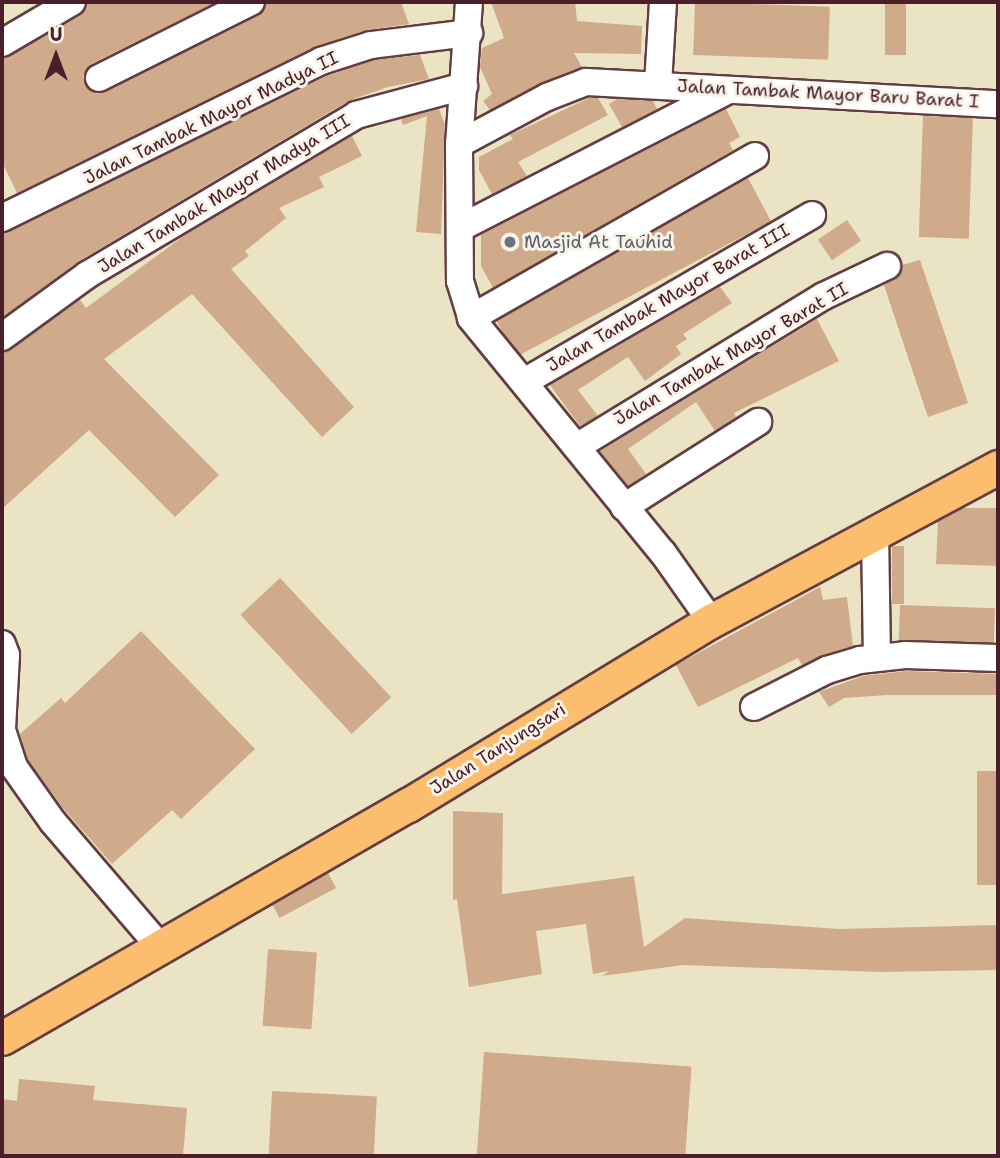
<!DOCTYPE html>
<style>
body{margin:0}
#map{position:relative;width:1000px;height:1158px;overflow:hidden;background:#ebe4c4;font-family:"Shantell Sans",sans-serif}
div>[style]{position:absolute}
.building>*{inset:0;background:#cfaa8b;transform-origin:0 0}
.roads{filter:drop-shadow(2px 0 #623d42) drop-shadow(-2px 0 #623d42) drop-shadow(0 2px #623d42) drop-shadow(0 -2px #623d42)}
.minor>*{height:26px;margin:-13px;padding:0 13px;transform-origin:13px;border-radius:13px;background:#fff}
.major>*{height:33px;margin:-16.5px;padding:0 16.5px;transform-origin:16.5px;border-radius:16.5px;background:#fbbd6e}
.dots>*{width:19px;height:19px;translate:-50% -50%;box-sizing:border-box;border:4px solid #f7f3e8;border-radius:50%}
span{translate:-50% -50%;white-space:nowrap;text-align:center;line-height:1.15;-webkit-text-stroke:6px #f7f3e8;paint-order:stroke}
.street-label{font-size:18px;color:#4a1f2b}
.worship-label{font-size:18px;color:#5b616d}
.left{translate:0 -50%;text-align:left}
.frame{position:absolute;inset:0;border:4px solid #4a1f2b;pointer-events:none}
.north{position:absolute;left:21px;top:21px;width:70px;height:70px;-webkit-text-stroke:5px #f7f3e8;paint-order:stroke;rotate:0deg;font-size:19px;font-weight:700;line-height:28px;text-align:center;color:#4a1f2b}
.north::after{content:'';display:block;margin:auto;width:24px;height:32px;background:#4a1f2b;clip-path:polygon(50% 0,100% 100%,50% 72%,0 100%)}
</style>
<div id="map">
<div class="building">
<i style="clip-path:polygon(88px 2px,216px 2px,91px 64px,83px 76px,85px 84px,97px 94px,258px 16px,267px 2px,401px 2px,409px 24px,366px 30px,314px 47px,17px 193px,2px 162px,2px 59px,80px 16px)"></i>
<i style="clip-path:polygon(491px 2px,575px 2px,577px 21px,642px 26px,641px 54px,574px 53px,582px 67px,490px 110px,483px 101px,492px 94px,480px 67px,482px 48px,504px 38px)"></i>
<i style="left:695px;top:2px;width:135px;height:53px;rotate:2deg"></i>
<i style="left:885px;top:2px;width:21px;height:53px"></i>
<i style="clip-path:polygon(420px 55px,429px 79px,388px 87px,348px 101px,79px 261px,2px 318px,2px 234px,327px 76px,374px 60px)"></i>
<i style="clip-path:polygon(589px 98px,598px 98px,608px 115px,518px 162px,527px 176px,492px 194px,479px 170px,479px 157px,513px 139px,510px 135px)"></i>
<i style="clip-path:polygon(617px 99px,653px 101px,657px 109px,622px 127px,609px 104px)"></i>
<i style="clip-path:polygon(439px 109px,445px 125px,441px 234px,416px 232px,427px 116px,403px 125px,401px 119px)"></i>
<i style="clip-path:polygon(726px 109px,740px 137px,729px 143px,733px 150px,493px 288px,481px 266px,481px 235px)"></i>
<i style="left:923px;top:116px;width:50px;height:121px;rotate:2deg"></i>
<i style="clip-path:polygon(352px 136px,362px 156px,319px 177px,324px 187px,279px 208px,286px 218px,245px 251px,249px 256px,231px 269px,354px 407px,322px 437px,192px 294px,104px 359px,219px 475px,175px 517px,89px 430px,2px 509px,2px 352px,80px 300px,86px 308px,185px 235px)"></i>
<i style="left:748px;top:178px;width:49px;height:289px;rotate:62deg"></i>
<i style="left:847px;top:220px;width:25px;height:35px;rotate:56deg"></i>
<i style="clip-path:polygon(920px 260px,968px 403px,928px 417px,884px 285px,900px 275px,902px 265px)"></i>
<i style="clip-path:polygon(720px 287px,732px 303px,683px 334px,687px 339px,676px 346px,681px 354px,645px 381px,628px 357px,578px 390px,598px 416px,580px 426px,550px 385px)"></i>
<i style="clip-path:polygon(817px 319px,839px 361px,734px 413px,736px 417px,715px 431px,696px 402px,628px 449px,646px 474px,628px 486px,600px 451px)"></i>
<i style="clip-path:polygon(962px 508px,998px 508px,998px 566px,936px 564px,938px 521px)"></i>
<i style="left:892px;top:546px;width:12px;height:58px"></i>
<i style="left:280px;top:578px;width:163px;height:54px;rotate:47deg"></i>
<i style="clip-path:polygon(820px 587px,823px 600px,847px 597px,853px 646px,802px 665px,798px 658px,698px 707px,676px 665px)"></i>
<i style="left:900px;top:605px;width:95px;height:35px;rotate:2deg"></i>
<i style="clip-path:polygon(141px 631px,255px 749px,181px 819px,172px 810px,112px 864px,62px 807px,28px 760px,20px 734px,61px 698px,65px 703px)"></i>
<i style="clip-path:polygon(906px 671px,998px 674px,998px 695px,888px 695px,844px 698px,829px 707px,819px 692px,863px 676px)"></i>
<i style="left:977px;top:771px;width:21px;height:114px"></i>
<i style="clip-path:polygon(453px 811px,503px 813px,502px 894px,634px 876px,644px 947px,685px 918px,839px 929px,998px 925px,998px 970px,880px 972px,683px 965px,602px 976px,609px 971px,593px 974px,586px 924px,536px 931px,542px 974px,469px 987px,457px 899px,453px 900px)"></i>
<i style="left:328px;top:873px;width:17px;height:64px;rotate:62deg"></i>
<i style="left:268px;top:949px;width:49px;height:77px;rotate:4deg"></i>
<i style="left:484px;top:1052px;width:208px;height:104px;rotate:4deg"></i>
<i style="clip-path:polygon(19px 1079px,95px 1086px,93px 1100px,187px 1108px,183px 1156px,2px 1156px,2px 1099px,17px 1101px)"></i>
<i style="left:272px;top:1091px;width:105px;height:65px;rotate:3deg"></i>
</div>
<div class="roads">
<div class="minor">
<i style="left:469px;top:2px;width:142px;rotate:94deg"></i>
<i style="left:459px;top:144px;width:137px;rotate:89.6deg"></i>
<i style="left:460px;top:281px;width:39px;rotate:73deg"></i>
<i style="left:471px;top:318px;width:303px;rotate:50.8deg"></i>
<i style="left:663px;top:553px;width:83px;rotate:54.8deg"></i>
<i style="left:2px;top:43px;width:81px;rotate:-30.4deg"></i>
<i style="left:99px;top:78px;width:170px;rotate:-26.6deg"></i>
<i style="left:658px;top:84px;width:82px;rotate:-86.5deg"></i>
<i style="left:459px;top:144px;width:100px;rotate:-28.1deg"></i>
<i style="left:547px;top:97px;width:42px;rotate:-21deg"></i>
<i style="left:586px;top:82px;width:413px;rotate:3.1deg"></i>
<i style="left:2px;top:218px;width:356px;rotate:-26.2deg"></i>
<i style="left:321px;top:61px;width:52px;rotate:-17.7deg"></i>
<i style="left:371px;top:45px;width:99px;rotate:-7deg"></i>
<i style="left:460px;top:228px;width:300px;rotate:-27.2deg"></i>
<i style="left:471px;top:318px;width:327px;rotate:-29.7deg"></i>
<i style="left:2px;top:337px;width:105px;rotate:-36.1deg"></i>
<i style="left:87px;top:275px;width:313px;rotate:-30.7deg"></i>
<i style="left:356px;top:115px;width:112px;rotate:-15deg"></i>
<i style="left:524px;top:382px;width:333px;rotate:-30.1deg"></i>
<i style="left:578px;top:446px;width:288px;rotate:-31.4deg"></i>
<i style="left:824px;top:296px;width:70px;rotate:-25.5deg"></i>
<i style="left:624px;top:507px;width:159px;rotate:-32.4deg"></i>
<i style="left:875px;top:532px;width:125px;rotate:89.1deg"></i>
<i style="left:2px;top:644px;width:12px;rotate:70deg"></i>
<i style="left:6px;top:655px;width:75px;rotate:93.1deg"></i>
<i style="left:2px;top:730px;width:39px;rotate:72deg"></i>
<i style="left:14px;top:767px;width:67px;rotate:54.7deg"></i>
<i style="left:53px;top:822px;width:165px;rotate:49.4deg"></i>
<i style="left:754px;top:707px;width:82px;rotate:-26.9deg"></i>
<i style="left:827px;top:670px;width:34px;rotate:-17deg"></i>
<i style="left:860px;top:660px;width:45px;rotate:-6.3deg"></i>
<i style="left:905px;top:655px;width:93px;rotate:1.8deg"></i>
</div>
<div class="major">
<i style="left:2px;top:1038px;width:468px;rotate:-29.9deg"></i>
<i style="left:408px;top:805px;width:354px;rotate:-31.3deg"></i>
<i style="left:711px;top:621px;width:326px;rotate:-28.2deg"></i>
</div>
</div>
<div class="dots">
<i style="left:510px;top:242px;background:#6b7280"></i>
</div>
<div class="street-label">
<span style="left:828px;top:94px;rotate:3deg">Jalan Tambak Mayor Baru Barat I</span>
<span style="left:211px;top:118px;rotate:-26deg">Jalan Tambak Mayor Madya II</span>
<span style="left:224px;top:194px;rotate:-31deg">Jalan Tambak Mayor Madya III</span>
<span style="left:668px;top:298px;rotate:-30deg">Jalan Tambak Mayor Barat III</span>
<span style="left:731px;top:354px;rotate:-30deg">Jalan Tambak Mayor Barat II</span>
<span style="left:498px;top:749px;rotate:-32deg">Jalan Tanjungsari</span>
</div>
<div class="worship-label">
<span class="left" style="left:524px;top:242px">Masjid At Tauhid</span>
</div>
<div class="frame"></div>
<div class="north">U</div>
</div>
